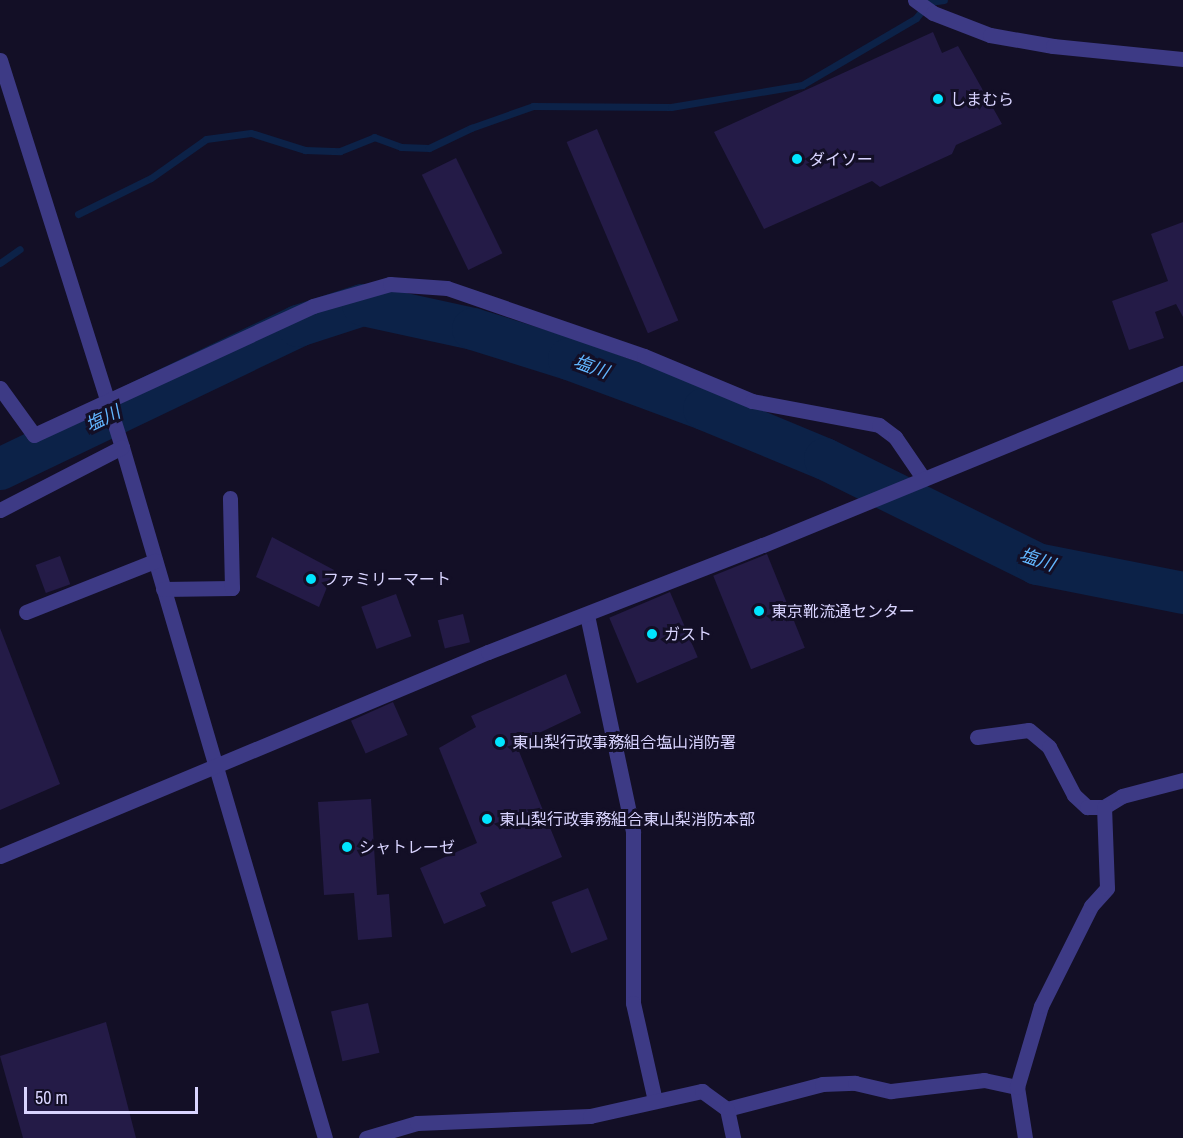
<!DOCTYPE html>
<meta charset="utf-8">
<style>
body{margin:0}
#map{position:relative;width:1183px;height:1138px;overflow:hidden;background:#130f26;font-family:"Archivo Narrow","Noto Sans JP",sans-serif}
div>[style]{position:absolute}
.stream>*{height:7px;margin:-3.5px;padding:0 3.5px;transform-origin:3.5px;border-radius:3.5px;background:#0c2248}
.river>*{height:42px;margin:-21px;padding:0 21px;transform-origin:21px;border-radius:21px;background:#0c2248}
.building>*{inset:0;background:#241b47;transform-origin:0 0}
.minor>*{height:15px;margin:-7.5px;padding:0 7.5px;transform-origin:7.5px;border-radius:7.5px;background:#3d3a85}
.dots>*{width:16px;height:16px;translate:-50% -50%;box-sizing:border-box;border:3px solid #130f26;border-radius:50%}
span{translate:-50% -50%;white-space:nowrap;text-align:center;line-height:1.15;-webkit-text-stroke:6px #130f26;paint-order:stroke}
.poi-label{font-size:16px;color:#d9d4ff}
.left{translate:0 -50%;text-align:left}
.water-label{font-size:18px;color:#62b6ff;font-style:italic}
.scale{position:absolute;left:24px;top:1087px;width:174px;height:27px;box-sizing:border-box;border:3px solid #d9d4ff;border-top:0;padding-left:8px;font-size:18px;line-height:21px;white-space:nowrap;color:#d9d4ff;-webkit-text-stroke:4px #130f26;paint-order:stroke}
</style>
<div id="map">
<div class="stream">
<i style="left:78px;top:214px;width:81px;rotate:-26.3deg"></i>
<i style="left:151px;top:178px;width:67px;rotate:-35.3deg"></i>
<i style="left:206px;top:139px;width:45px;rotate:-7.6deg"></i>
<i style="left:251px;top:133px;width:57px;rotate:17.5deg"></i>
<i style="left:305px;top:150px;width:35px;rotate:2deg"></i>
<i style="left:340px;top:151px;width:37px;rotate:-22deg"></i>
<i style="left:374px;top:137px;width:29px;rotate:20deg"></i>
<i style="left:401px;top:147px;width:28px;rotate:2deg"></i>
<i style="left:429px;top:148px;width:47px;rotate:-25.5deg"></i>
<i style="left:471px;top:128px;width:66px;rotate:-19.5deg"></i>
<i style="left:533px;top:106px;width:138px;rotate:0.4deg"></i>
<i style="left:671px;top:107px;width:133px;rotate:-9.5deg"></i>
<i style="left:802px;top:85px;width:132px;rotate:-30.4deg"></i>
<i style="left:916px;top:18px;width:21px;rotate:-51deg"></i>
<i style="left:929px;top:2px;width:15px;rotate:-8deg"></i>
<i style="left:0;top:263px;width:24px;rotate:-35deg"></i>
</div>
<div class="river">
<i style="left:0;top:469px;width:331px;rotate:-25.6deg"></i>
<i style="left:298px;top:326px;width:68px;rotate:-17.9deg"></i>
<i style="left:363px;top:305px;width:113px;rotate:12.3deg"></i>
<i style="left:473px;top:329px;width:101px;rotate:17.4deg"></i>
<i style="left:569px;top:359px;width:144px;rotate:20.3deg"></i>
<i style="left:704px;top:409px;width:131px;rotate:22.5deg"></i>
<i style="left:825px;top:459px;width:237px;rotate:26.3deg"></i>
<i style="left:1037px;top:564px;width:149px;rotate:11.2deg"></i>
</div>
<div class="building">
<i style="clip-path:polygon(933px 32px,942px 53px,958px 46px,1002px 124px,956px 145px,952px 154px,880px 187px,872px 181px,764px 229px,714px 132px)"></i>
<i style="left:597px;top:129px;width:208px;height:33px;rotate:67deg"></i>
<i style="left:456px;top:158px;width:106px;height:38px;rotate:64deg"></i>
<i style="clip-path:polygon(1183px 222px,1183px 317px,1176px 304px,1155px 312px,1164px 338px,1129px 350px,1112px 301px,1168px 281px,1151px 234px)"></i>
<i style="clip-path:polygon(272px 537px,334px 570px,319px 607px,256px 577px)"></i>
<i style="left:767px;top:554px;width:101px;height:58px;rotate:68deg"></i>
<i style="left:60px;top:556px;width:30px;height:26px;rotate:70deg"></i>
<i style="left:670px;top:592px;width:71px;height:66px;rotate:67deg"></i>
<i style="left:396px;top:594px;width:45px;height:37px;rotate:70deg"></i>
<i style="left:463px;top:614px;width:29px;height:26px;rotate:76deg"></i>
<i style="clip-path:polygon(0 628px,60px 784px,0 810px)"></i>
<i style="clip-path:polygon(566px 674px,581px 713px,516px 744px,562px 857px,480px 893px,486px 906px,444px 924px,420px 868px,477px 843px,439px 748px,476px 727px,471px 716px)"></i>
<i style="left:393px;top:702px;width:36px;height:46px;rotate:66deg"></i>
<i style="clip-path:polygon(371px 799px,377px 895px,389px 894px,392px 937px,358px 940px,354px 893px,324px 895px,318px 802px)"></i>
<i style="left:588px;top:888px;width:55px;height:39px;rotate:69deg"></i>
<i style="left:368px;top:1003px;width:51px;height:38px;rotate:77deg"></i>
<i style="clip-path:polygon(106px 1022px,136px 1138px,23px 1138px,0 1056px)"></i>
</div>
<div class="minor">
<i style="left:915px;top:0;width:22px;rotate:36deg"></i>
<i style="left:933px;top:13px;width:61px;rotate:21.1deg"></i>
<i style="left:990px;top:35px;width:64px;rotate:9.9deg"></i>
<i style="left:1053px;top:46px;width:131px;rotate:5.7deg"></i>
<i style="left:0;top:60px;width:406px;rotate:72.5deg"></i>
<i style="left:122px;top:447px;width:720px;rotate:73.63deg"></i>
<i style="left:0;top:388px;width:58px;rotate:54.1deg"></i>
<i style="left:34px;top:435px;width:307px;rotate:-24.8deg"></i>
<i style="left:313px;top:306px;width:80px;rotate:-15.9deg"></i>
<i style="left:390px;top:284px;width:57px;rotate:4deg"></i>
<i style="left:447px;top:288px;width:208px;rotate:19deg"></i>
<i style="left:644px;top:356px;width:117px;rotate:22.6deg"></i>
<i style="left:752px;top:401px;width:129px;rotate:10.7deg"></i>
<i style="left:879px;top:425px;width:20px;rotate:37deg"></i>
<i style="left:895px;top:437px;width:50px;rotate:55.7deg"></i>
<i style="left:0;top:510px;width:137px;rotate:-27.3deg"></i>
<i style="left:163px;top:589px;width:69px;rotate:-0.8deg"></i>
<i style="left:232px;top:588px;width:90px;rotate:-91.3deg"></i>
<i style="left:26px;top:612px;width:139px;rotate:-21.6deg"></i>
<i style="left:587px;top:615px;width:222px;rotate:78deg"></i>
<i style="left:633px;top:832px;width:171px;rotate:90deg"></i>
<i style="left:633px;top:1003px;width:100px;rotate:77.3deg"></i>
<i style="left:977px;top:737px;width:52px;rotate:-7.7deg"></i>
<i style="left:1029px;top:730px;width:26px;rotate:40deg"></i>
<i style="left:1049px;top:747px;width:54px;rotate:62.5deg"></i>
<i style="left:1074px;top:795px;width:18px;rotate:43deg"></i>
<i style="left:1087px;top:807px;width:17px"></i>
<i style="left:1104px;top:807px;width:21px;rotate:-31deg"></i>
<i style="left:1122px;top:796px;width:63px;rotate:-14.7deg"></i>
<i style="left:0;top:856px;width:529px;rotate:-22.69deg"></i>
<i style="left:488px;top:652px;width:295px;rotate:-21.3deg"></i>
<i style="left:763px;top:545px;width:454px;rotate:-22.3deg"></i>
<i style="left:727px;top:1109px;width:98px;rotate:-14.7deg"></i>
<i style="left:822px;top:1084px;width:33px;rotate:-2deg"></i>
<i style="left:855px;top:1083px;width:37px;rotate:13deg"></i>
<i style="left:891px;top:1091px;width:94px;rotate:-6.7deg"></i>
<i style="left:984px;top:1080px;width:34px;rotate:12deg"></i>
<i style="left:366px;top:1138px;width:53px;rotate:-16.4deg"></i>
<i style="left:417px;top:1123px;width:173px;rotate:-2.3deg"></i>
<i style="left:590px;top:1116px;width:115px;rotate:-12.6deg"></i>
<i style="left:702px;top:1091px;width:31px;rotate:36deg"></i>
<i style="left:727px;top:1109px;width:30px;rotate:78deg"></i>
<i style="left:1025px;top:1138px;width:52px;rotate:-98.9deg"></i>
<i style="left:1017px;top:1087px;width:84px;rotate:-73.5deg"></i>
<i style="left:1041px;top:1006px;width:112px;rotate:-63.4deg"></i>
<i style="left:1091px;top:906px;width:24px;rotate:-48deg"></i>
<i style="left:1107px;top:888px;width:81px;rotate:-92.1deg"></i>
</div>
<div class="dots">
<i style="left:938px;top:99px;background:#00e5ff"></i>
<i style="left:797px;top:159px;background:#00e5ff"></i>
<i style="left:311px;top:579px;background:#00e5ff"></i>
<i style="left:759px;top:611px;background:#00e5ff"></i>
<i style="left:652px;top:634px;background:#00e5ff"></i>
<i style="left:500px;top:742px;background:#00e5ff"></i>
<i style="left:487px;top:819px;background:#00e5ff"></i>
<i style="left:347px;top:847px;background:#00e5ff"></i>
</div>
<div class="poi-label">
<span class="left" style="left:950px;top:99px">しまむら</span>
<span class="left" style="left:809px;top:159px">ダイソー</span>
<span class="left" style="left:323px;top:579px">ファミリーマート</span>
<span class="left" style="left:771px;top:611px">東京靴流通センター</span>
<span class="left" style="left:664px;top:634px">ガスト</span>
<span class="left" style="left:512px;top:742px">東山梨行政事務組合塩山消防署</span>
<span class="left" style="left:499px;top:819px">東山梨行政事務組合東山梨消防本部</span>
<span class="left" style="left:359px;top:847px">シャトレーゼ</span>
</div>
<div class="water-label">
<span style="left:591px;top:367px;rotate:20deg">塩川</span>
<span style="left:103px;top:419px;rotate:-26deg">塩川</span>
<span style="left:1037px;top:560px;rotate:19deg">塩川</span>
</div>
<div class="scale">50 m</div>
</div>
